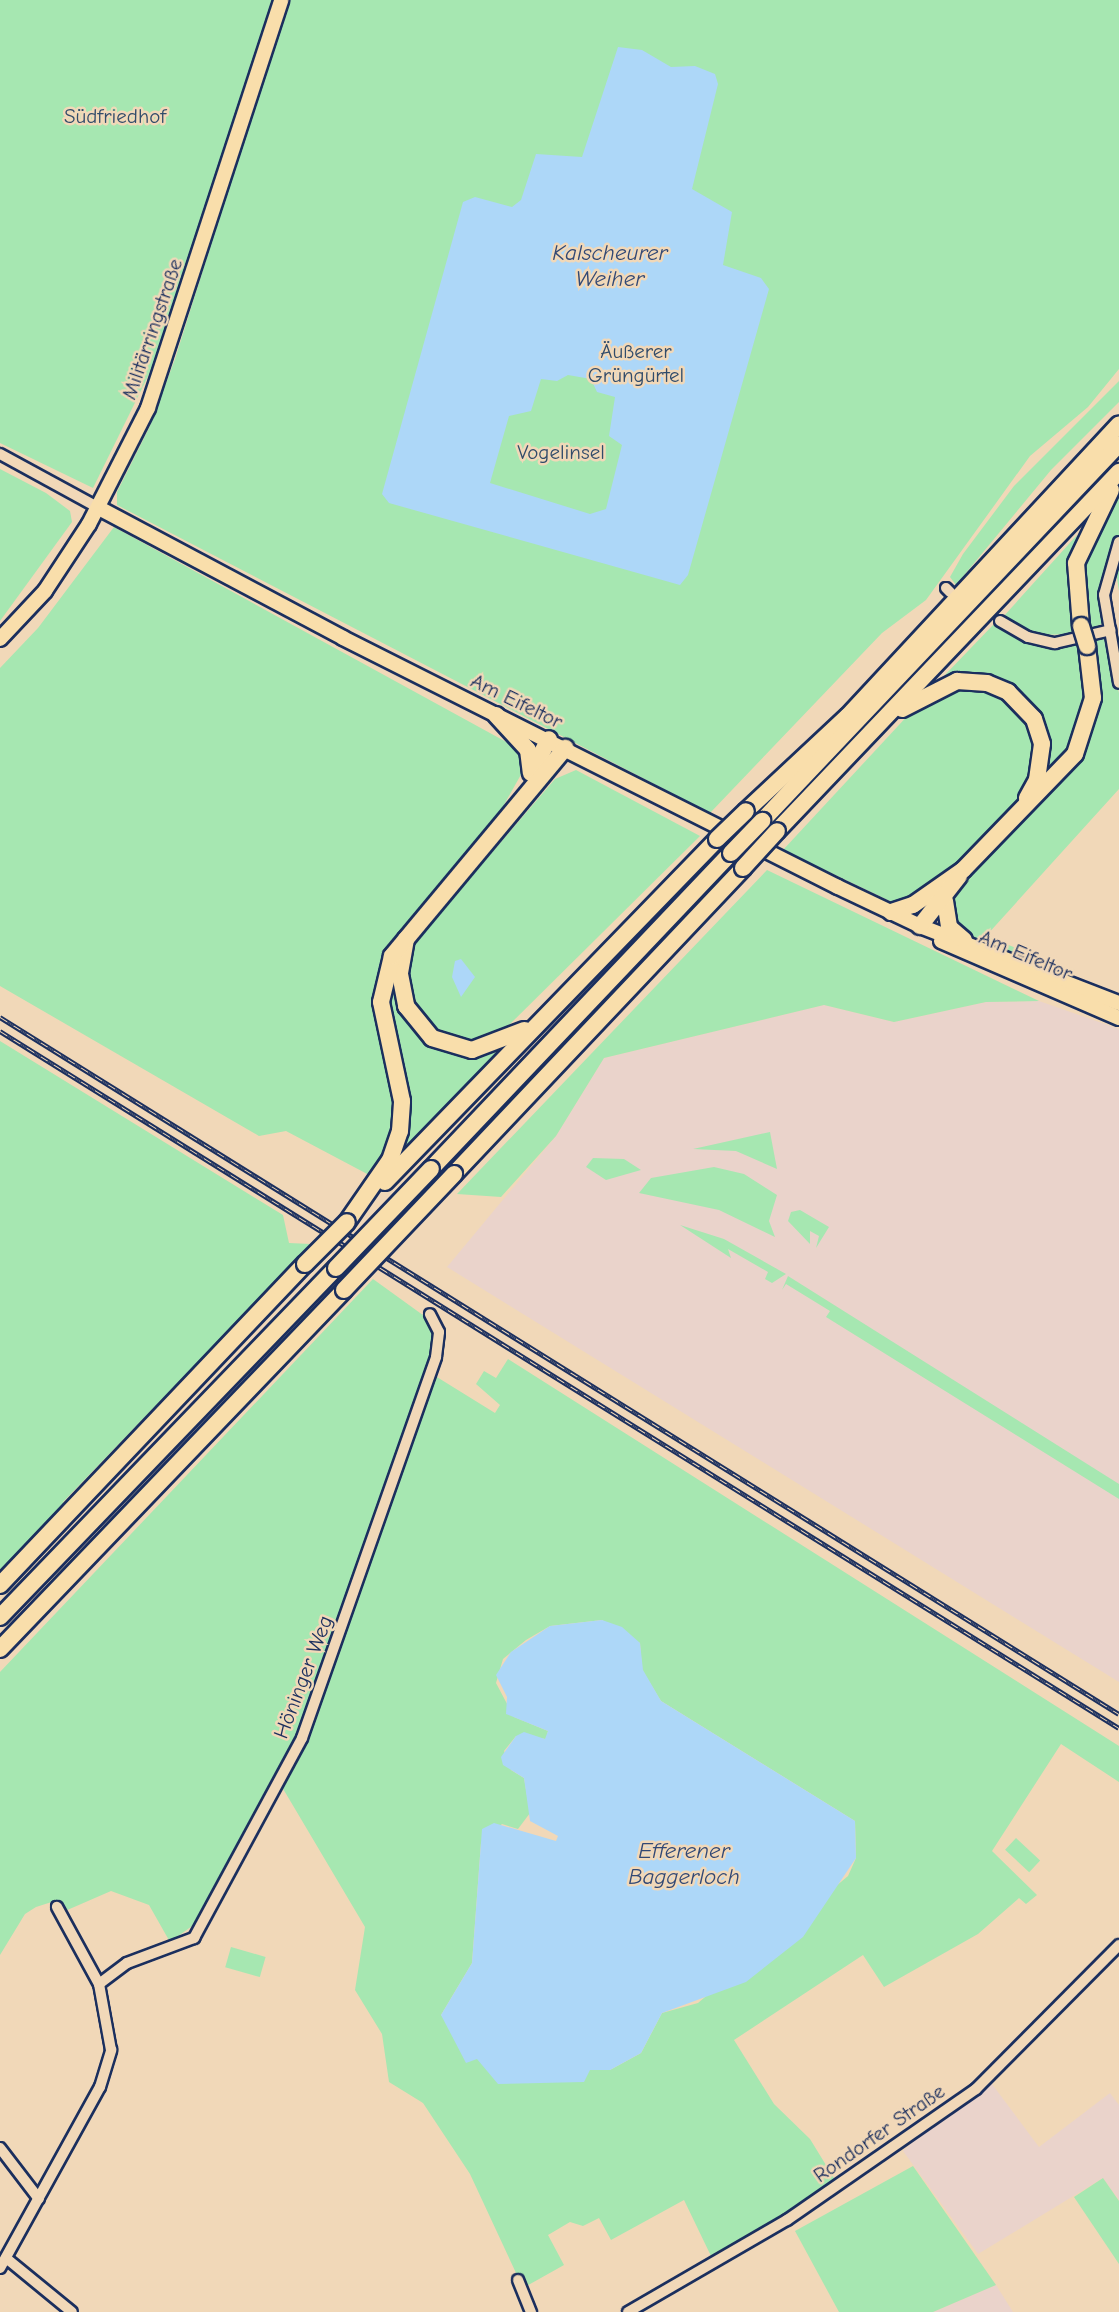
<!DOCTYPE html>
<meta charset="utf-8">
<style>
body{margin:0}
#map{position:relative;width:1119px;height:2312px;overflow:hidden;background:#f1d8b8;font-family:"Comic Neue",sans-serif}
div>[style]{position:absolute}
.built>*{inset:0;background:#ead3cb}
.green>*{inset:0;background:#a6e7b1;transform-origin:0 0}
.water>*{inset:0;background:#add7f8}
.roads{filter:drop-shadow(2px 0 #1b2f5e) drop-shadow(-2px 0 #1b2f5e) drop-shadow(0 2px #1b2f5e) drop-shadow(0 -2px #1b2f5e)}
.minor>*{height:10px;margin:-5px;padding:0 5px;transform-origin:5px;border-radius:5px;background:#f1d8b8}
.major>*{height:14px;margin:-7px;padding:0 7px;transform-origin:7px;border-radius:7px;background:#f9deab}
.highway>*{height:16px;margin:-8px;padding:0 8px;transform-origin:8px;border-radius:8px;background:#f9deab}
.rail>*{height:5px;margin-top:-2.5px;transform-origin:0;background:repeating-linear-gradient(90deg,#f1d8b8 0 8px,#1b2f5e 0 16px);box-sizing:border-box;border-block:2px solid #1b2f5e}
.bridges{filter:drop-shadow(2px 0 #1b2f5e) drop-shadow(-2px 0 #1b2f5e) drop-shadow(0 2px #1b2f5e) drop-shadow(0 -2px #1b2f5e)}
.highway-bridge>*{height:16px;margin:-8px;padding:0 8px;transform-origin:8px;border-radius:8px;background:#f9deab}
span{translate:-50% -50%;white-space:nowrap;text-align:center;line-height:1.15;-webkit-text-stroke:5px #f1d8b8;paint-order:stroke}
.park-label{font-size:21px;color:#304b6a}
.street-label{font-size:21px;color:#1b2f5e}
.water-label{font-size:23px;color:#314875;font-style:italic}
</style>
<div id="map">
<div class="built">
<i style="clip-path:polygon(1039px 1001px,1119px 1029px,1119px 1682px,447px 1267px,556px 1136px,604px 1058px,824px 1005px,894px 1022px,986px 1002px)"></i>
<i style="clip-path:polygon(986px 2076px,1039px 2147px,1110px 2093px,1119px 2105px,1119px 2200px,1103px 2178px,978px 2254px,903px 2151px)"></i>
<i style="clip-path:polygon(996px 2285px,1013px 2312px,933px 2312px)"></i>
</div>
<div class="green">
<i style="clip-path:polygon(0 0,272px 0,155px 362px,93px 488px,0 443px)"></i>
<i style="clip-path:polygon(288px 0,1119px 0,1119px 369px,1088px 407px,1030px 456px,926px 600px,882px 633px,710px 813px,117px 505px,117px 492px,149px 428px,175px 359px)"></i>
<i style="clip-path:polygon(1119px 381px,1119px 402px,1051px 470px,956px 585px,950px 577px,963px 554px,1014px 486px)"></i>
<i style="clip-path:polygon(0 469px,46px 493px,70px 511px,72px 522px,0 621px)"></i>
<i style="clip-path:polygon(1119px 492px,1119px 591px,1115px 565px,1103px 623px,1088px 631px,1081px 575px,1095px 526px)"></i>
<i style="clip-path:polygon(114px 527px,519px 749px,523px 771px,496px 819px,400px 931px,379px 972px,376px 1014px,394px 1111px,386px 1148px,371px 1176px,286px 1131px,259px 1136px,0 986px,0 668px,38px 628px)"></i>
<i style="clip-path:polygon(1077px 535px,1069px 574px,1076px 634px,1038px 635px,1003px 617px)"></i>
<i style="clip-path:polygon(993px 625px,1028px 641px,1078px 645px,1086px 703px,1072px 747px,1046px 778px,1039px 718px,1022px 694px,983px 675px,943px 677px)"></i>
<i style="clip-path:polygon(1098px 637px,1107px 639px,1119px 693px,1119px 789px,986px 936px,1056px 964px,1044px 967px,970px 936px,954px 921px,949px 905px,957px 887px,1086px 743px,1100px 687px,1090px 642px)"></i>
<i style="clip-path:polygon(949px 687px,993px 689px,1026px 718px,1035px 744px,1034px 769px,1019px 798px,968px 854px,923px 895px,896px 904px,783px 850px,911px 712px)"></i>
<i style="clip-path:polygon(576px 770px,700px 836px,498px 1036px,478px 1042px,444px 1036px,430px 1027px,409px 998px,406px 979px,416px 941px,555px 779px)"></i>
<i style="clip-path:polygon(767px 870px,1039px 1001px,986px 1002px,894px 1022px,824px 1005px,604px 1058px,556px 1136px,501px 1197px,457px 1194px)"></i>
<i style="clip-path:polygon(397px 962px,405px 1016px,422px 1037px,480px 1055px,507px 1047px,399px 1156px,409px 1099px,388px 1004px)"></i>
<i style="clip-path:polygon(0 1041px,283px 1215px,289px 1243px,311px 1244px,63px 1502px,66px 1506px,0 1575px)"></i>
<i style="clip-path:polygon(770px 1132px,777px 1169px,736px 1151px,693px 1149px)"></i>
<i style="clip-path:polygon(593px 1158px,624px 1159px,641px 1170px,606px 1180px,586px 1167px)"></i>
<i style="clip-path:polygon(714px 1167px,744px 1174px,777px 1195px,769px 1221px,775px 1237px,719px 1210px,639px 1193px,651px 1178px)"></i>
<i style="clip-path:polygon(800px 1210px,829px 1227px,816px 1248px,819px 1236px,810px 1231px,810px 1244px,788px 1221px,791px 1212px)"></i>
<i style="clip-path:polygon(680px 1225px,724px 1239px,786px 1274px,772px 1283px,765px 1279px,768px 1272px,728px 1249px,731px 1258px)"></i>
<i style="clip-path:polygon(788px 1276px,1119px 1484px,1119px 1499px,826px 1317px,830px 1311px,786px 1284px,782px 1290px)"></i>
<i style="clip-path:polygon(373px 1279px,427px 1318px,435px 1347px,298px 1735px,199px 1921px,170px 1942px,149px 1905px,111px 1891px,65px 1911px,58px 1900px,36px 1907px,25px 1914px,0 1955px,0 1672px)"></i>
<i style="clip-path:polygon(evenodd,508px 1359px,1119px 1746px,1119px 1782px,1061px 1744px,992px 1851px,1037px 1895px,1026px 1904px,1019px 1898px,978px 1934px,884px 1987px,863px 1955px,734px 2040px,774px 2104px,810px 2139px,837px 2183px,711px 2256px,684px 2200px,611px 2240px,599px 2218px,583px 2226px,570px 2222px,548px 2235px,564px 2265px,523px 2288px,470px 2174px,423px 2103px,389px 2082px,382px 2034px,355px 1990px,365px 1927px,282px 1787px,314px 1718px,432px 1374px,495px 1413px,500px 1405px,476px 1384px,484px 1371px,496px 1378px,508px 1359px,602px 1620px,640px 1643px,642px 1670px,661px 1701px,855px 1821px,856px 1858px,848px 1876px,698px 2003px,662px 2013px,641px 2053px,610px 2070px,590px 2070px,477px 2058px,441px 2015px,472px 1963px,481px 1843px,502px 1824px,518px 1829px,530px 1813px,524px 1778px,511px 1770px,504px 1751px,516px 1736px,546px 1739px,548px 1731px,514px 1717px,496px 1683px,503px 1659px,526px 1640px,550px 1626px,602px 1620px)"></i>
<i style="left:1016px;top:1838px;width:33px;height:16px;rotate:43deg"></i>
<i style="left:231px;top:1947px;width:36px;height:21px;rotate:16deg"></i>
<i style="clip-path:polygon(913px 2166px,996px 2285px,933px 2312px,839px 2312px,795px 2231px)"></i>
<i style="clip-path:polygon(1103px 2178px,1119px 2201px,1119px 2264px,1074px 2197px)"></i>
</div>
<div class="water">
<i style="clip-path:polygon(evenodd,618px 47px,642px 50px,671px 67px,695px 66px,715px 74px,718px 84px,692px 189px,732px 212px,723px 265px,761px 278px,769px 289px,688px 575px,680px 585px,389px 503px,382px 494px,463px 202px,475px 197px,512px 207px,521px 200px,536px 154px,582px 157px,618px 47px,568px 375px,591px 379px,597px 392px,615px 397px,609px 436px,622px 445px,606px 509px,590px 514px,490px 483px,509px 416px,531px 411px,541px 379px,557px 381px,568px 375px)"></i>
<i style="clip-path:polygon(461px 959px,475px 977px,461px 997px,452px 977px,455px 961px)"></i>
<i style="clip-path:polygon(602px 1620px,622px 1627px,640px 1643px,643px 1670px,661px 1701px,855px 1821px,856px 1858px,803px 1937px,746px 1982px,662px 2013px,641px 2053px,610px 2070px,590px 2070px,584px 2082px,498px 2084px,477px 2059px,466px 2063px,441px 2015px,472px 1963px,482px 1829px,494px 1823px,556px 1841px,558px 1836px,530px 1821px,524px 1778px,503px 1765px,501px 1757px,516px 1736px,524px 1732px,545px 1739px,548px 1731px,506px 1714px,507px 1697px,496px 1675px,511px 1652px,550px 1626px)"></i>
</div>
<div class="roads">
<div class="minor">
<i style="left:0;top:454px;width:113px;rotate:28.6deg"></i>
<i style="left:1119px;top:542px;width:55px;rotate:105.8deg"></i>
<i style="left:1104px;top:595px;width:89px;rotate:80.3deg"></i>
<i style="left:946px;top:588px;width:6px;rotate:45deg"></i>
<i style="left:1000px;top:621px;width:32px;rotate:30deg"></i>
<i style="left:1028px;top:637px;width:28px;rotate:13deg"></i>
<i style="left:1055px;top:643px;width:57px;rotate:-13.1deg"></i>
<i style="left:99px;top:1984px;width:35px;rotate:-37deg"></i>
<i style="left:127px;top:1963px;width:72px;rotate:-20.5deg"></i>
<i style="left:194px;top:1938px;width:227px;rotate:-61.6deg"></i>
<i style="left:302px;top:1738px;width:404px;rotate:-70.6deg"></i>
<i style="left:436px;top:1357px;width:25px;rotate:-83deg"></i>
<i style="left:439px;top:1332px;width:20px;rotate:-117deg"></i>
<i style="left:0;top:2148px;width:64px;rotate:52.6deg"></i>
<i style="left:6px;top:2258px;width:85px;rotate:39.3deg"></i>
<i style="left:0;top:2268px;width:207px;rotate:-61.1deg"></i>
<i style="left:100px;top:2087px;width:39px;rotate:-73deg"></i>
<i style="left:111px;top:2050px;width:67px;rotate:-100.3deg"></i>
<i style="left:99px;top:1984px;width:88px;rotate:-118.6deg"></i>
<i style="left:518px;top:2280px;width:35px;rotate:68deg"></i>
<i style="left:628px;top:2312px;width:184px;rotate:-30.1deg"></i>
<i style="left:787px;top:2220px;width:230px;rotate:-34.7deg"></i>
<i style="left:976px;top:2089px;width:203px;rotate:-45.2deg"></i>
</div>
<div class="major">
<i style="left:99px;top:508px;width:276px;rotate:28deg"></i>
<i style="left:343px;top:638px;width:554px;rotate:26.7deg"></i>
<i style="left:838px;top:887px;width:91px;rotate:25.4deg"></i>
<i style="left:920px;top:926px;width:213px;rotate:21.2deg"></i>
<i style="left:0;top:639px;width:66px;rotate:-46.8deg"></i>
<i style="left:45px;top:591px;width:80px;rotate:-56.7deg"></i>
<i style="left:89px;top:524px;width:130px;rotate:-63deg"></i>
<i style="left:148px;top:408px;width:429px;rotate:-71.9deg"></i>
<i style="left:941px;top:941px;width:194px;rotate:23.4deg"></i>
</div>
<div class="highway">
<i style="left:1081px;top:626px;width:63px;rotate:-94.5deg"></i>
<i style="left:1076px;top:563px;width:81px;rotate:-64.4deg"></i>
<i style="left:902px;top:709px;width:62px;rotate:-27deg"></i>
<i style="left:957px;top:681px;width:30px;rotate:4deg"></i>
<i style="left:987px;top:683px;width:23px;rotate:23deg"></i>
<i style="left:1008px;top:692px;width:37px;rotate:46deg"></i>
<i style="left:1034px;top:719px;width:26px;rotate:72deg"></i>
<i style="left:1042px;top:744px;width:36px;rotate:98deg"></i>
<i style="left:1037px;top:780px;width:21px;rotate:119deg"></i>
<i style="left:496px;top:715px;width:47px;rotate:47.6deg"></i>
<i style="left:528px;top:750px;width:23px;rotate:83deg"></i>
<i style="left:532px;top:771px;width:36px;rotate:-62deg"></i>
<i style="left:746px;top:811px;width:139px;rotate:-43deg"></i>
<i style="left:848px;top:716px;width:398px;rotate:-47.1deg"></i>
<i style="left:762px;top:821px;width:519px;rotate:-46.56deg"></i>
<i style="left:777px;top:831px;width:496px;rotate:-46.4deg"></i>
<i style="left:945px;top:901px;width:26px;rotate:81deg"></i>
<i style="left:949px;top:927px;width:20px;rotate:41deg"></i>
<i style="left:891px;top:912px;width:23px;rotate:-18deg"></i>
<i style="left:913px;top:905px;width:61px;rotate:-35deg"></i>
<i style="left:963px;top:870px;width:161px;rotate:-46deg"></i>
<i style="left:1075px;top:754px;width:59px;rotate:-72.2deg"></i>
<i style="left:1093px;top:698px;width:52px;rotate:-96.6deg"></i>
<i style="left:920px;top:926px;width:63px;rotate:-52deg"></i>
<i style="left:406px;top:939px;width:36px;rotate:100deg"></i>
<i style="left:400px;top:974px;width:33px;rotate:79deg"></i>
<i style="left:406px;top:1006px;width:41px;rotate:50.9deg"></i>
<i style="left:432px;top:1038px;width:42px;rotate:16.7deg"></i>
<i style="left:472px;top:1050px;width:56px;rotate:-21deg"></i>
<i style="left:431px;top:1169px;width:436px;rotate:-46.5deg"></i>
<i style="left:454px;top:1174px;width:421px;rotate:-46.6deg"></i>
<i style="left:385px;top:1182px;width:477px;rotate:-45.9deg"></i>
<i style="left:347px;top:1222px;width:75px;rotate:-55.3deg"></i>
<i style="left:390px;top:1160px;width:31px;rotate:-71deg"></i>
<i style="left:400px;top:1131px;width:30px;rotate:-86deg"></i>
<i style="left:402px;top:1101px;width:101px;rotate:-102deg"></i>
<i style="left:381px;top:1002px;width:47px;rotate:-76.6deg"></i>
<i style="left:392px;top:956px;width:271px;rotate:-50.2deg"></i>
<i style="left:0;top:1585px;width:443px;rotate:-46.5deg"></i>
<i style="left:0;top:1617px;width:484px;rotate:-46.1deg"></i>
<i style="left:0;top:1649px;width:497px;rotate:-46.2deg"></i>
</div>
</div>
<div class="rail">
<i style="left:0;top:1017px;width:1318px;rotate:31.92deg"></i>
<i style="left:0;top:1031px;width:1318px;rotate:31.92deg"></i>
</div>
<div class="bridges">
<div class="highway-bridge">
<i style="left:1081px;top:626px;width:21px;rotate:73deg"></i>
<i style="left:717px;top:839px;width:40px;rotate:-44deg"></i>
<i style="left:731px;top:853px;width:45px;rotate:-45.9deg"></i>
<i style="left:743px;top:868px;width:50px;rotate:-47.4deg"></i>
<i style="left:305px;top:1264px;width:59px;rotate:-45deg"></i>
<i style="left:336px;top:1268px;width:137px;rotate:-46.2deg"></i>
<i style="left:344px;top:1290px;width:160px;rotate:-46.5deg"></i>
</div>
</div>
<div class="park-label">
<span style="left:115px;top:116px">Südfriedhof</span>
<span style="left:636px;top:363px">Äußerer<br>Grüngürtel</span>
<span style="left:561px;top:452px">Vogelinsel</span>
</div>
<div class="street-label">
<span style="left:152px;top:329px;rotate:-71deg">Militärringstraße</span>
<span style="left:517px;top:701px;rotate:26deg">Am Eifeltor</span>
<span style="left:1026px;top:955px;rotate:23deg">Am Eifeltor</span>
<span style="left:303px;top:1677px;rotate:-69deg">Höninger Weg</span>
<span style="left:879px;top:2133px;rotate:-35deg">Rondorfer Straße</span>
</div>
<div class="water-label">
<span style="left:610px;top:266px">Kalscheurer<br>Weiher</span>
<span style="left:684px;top:1864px">Efferener<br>Baggerloch</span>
</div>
</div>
